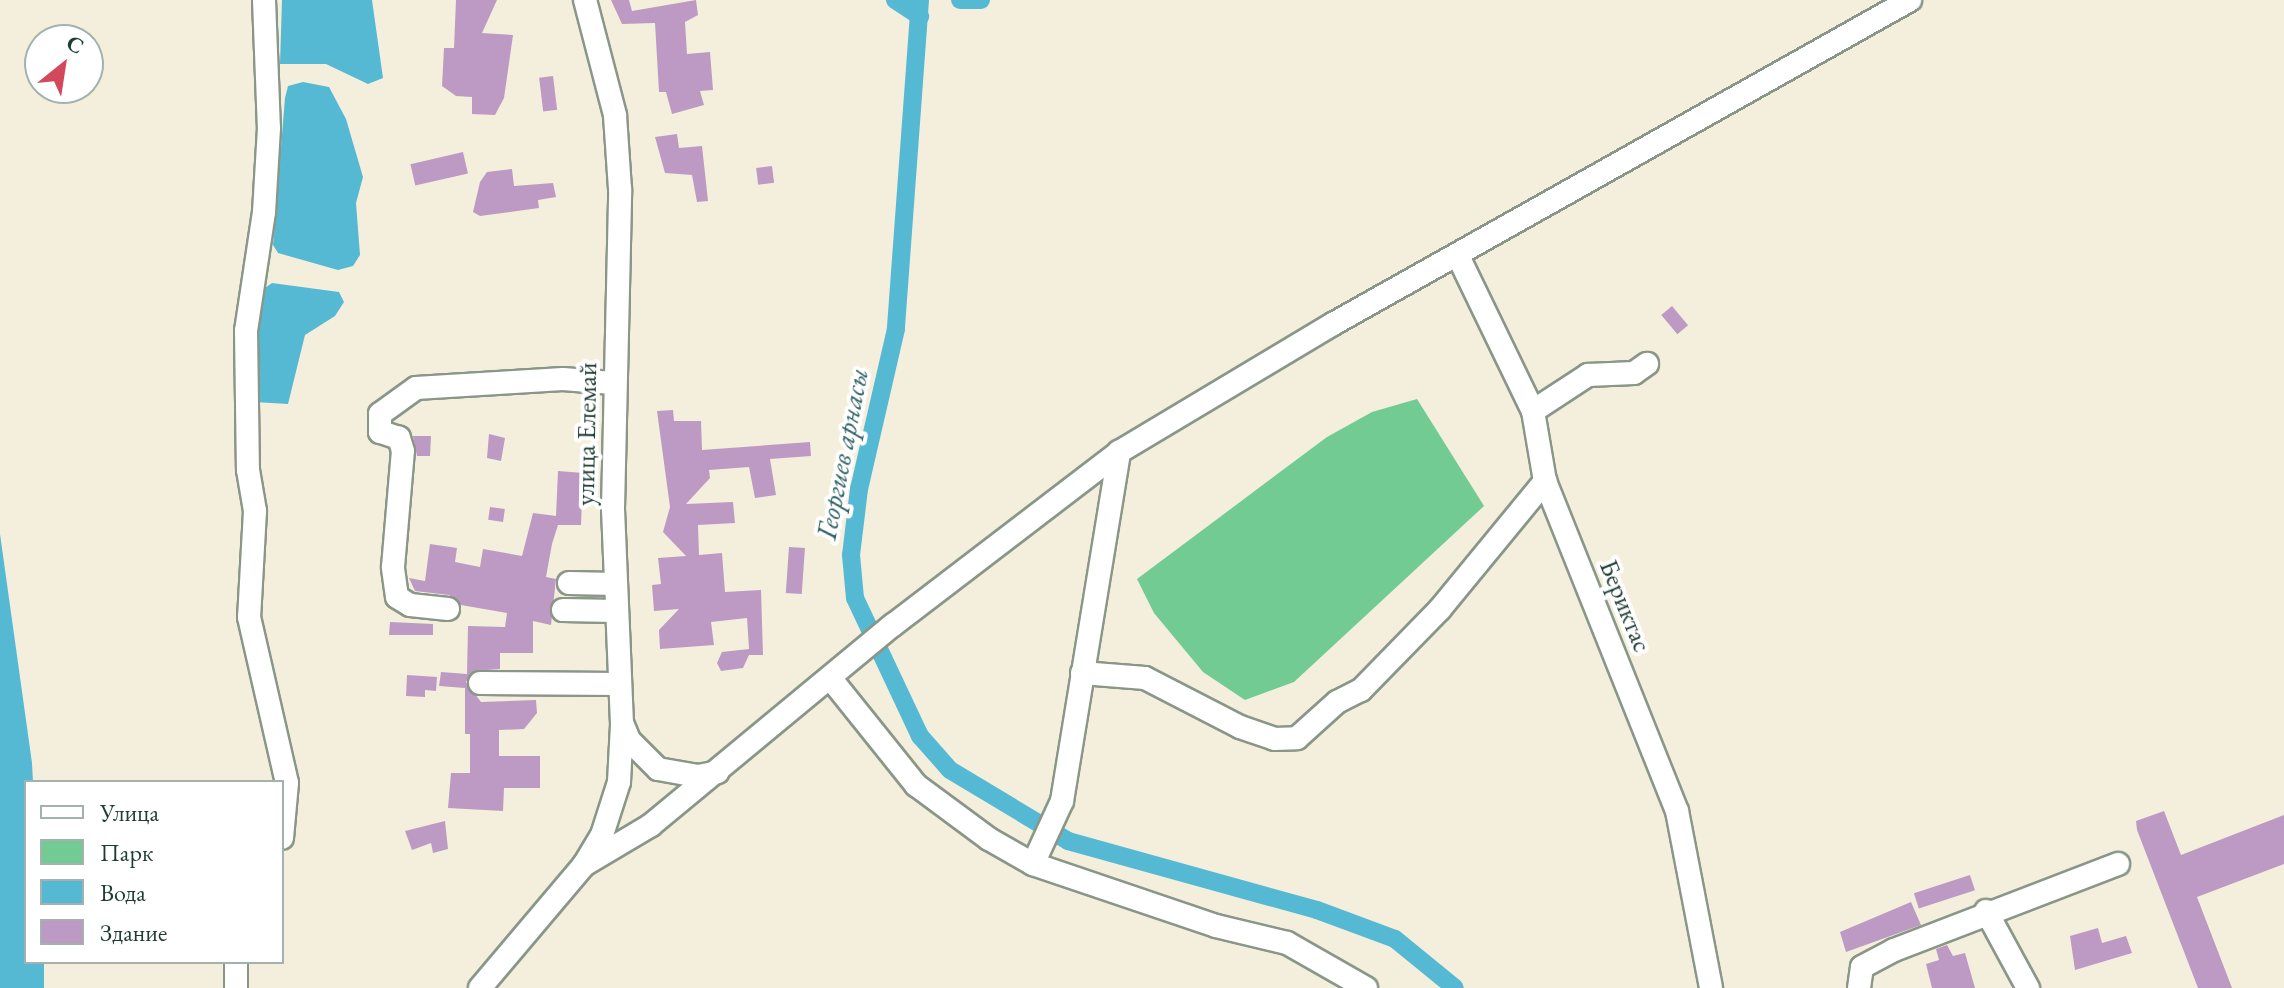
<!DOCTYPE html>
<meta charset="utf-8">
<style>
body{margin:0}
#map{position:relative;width:2284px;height:988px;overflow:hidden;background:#f3efdc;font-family:"EB Garamond",serif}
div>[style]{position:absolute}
.green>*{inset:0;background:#71cb92}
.water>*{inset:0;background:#55b9d4}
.canal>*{height:18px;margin:-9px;padding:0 9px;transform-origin:9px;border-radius:9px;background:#55b9d4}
.building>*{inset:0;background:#bd9ac3;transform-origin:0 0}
.roads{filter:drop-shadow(2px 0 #899688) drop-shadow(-2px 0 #899688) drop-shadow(0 2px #899688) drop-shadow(0 -2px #899688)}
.minor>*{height:22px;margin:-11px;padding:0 11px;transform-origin:11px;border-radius:11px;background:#fff}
span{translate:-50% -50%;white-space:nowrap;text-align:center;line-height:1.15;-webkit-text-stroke:8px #fff;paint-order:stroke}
.street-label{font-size:26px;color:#1f3d34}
.water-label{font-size:28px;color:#2f6264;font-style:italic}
.legend{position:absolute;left:24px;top:780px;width:260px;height:184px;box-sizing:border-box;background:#fff;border:2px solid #a5b1ae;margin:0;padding:10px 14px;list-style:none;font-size:24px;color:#1f3d34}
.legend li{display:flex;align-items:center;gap:16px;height:40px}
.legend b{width:40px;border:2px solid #a5b1ae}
.north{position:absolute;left:24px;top:24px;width:80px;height:80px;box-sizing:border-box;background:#fff;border:2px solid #a5b1ae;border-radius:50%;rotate:30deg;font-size:22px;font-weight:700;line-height:32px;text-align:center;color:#1f3d34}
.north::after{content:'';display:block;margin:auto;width:28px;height:36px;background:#d1495b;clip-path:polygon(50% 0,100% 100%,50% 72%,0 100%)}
</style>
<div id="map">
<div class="green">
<i style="clip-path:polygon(1417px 399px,1484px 506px,1294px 682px,1245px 700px,1203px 672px,1154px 613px,1137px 579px,1327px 437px,1372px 412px)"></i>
</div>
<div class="water">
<i style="clip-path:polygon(282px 0,372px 0,383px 78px,368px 84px,326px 64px,280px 64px)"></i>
<i style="clip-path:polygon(303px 82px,329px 87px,346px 119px,363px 177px,356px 203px,360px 255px,353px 266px,338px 270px,278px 253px,273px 245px,285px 98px,288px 86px)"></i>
<i style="clip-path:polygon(272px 283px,339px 292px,344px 302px,335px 316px,305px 335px,288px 404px,254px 402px,251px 387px,262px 290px)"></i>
<i style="clip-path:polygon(0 534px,32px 763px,33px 782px,26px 782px,26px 962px,44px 962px,44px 988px,0 988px)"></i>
</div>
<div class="canal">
<i style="left:895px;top:0;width:30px;rotate:33deg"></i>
<i style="left:920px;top:0;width:330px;rotate:94.2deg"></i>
<i style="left:896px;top:329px;width:164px;rotate:103deg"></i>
<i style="left:859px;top:489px;width:66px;rotate:96.9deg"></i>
<i style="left:851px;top:555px;width:43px;rotate:84.7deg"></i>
<i style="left:855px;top:598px;width:153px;rotate:64.8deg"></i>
<i style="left:920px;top:736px;width:45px;rotate:48.6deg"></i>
<i style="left:950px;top:770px;width:138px;rotate:31deg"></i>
<i style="left:1068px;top:841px;width:258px;rotate:15.5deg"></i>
<i style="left:1317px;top:910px;width:83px;rotate:20.4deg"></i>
<i style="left:1395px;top:939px;width:77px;rotate:39.2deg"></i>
<i style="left:960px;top:0;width:21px"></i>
</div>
<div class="building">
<i style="clip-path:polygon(456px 0,497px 0,482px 33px,513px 35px,504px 98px,495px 115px,472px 114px,472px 97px,456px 96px,442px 86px,444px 48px,454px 48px)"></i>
<i style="clip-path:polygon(611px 0,629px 0,632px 11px,696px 0,698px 15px,685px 22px,687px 54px,710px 52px,713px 90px,700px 91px,704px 105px,672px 114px,666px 92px,659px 92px,655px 23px,622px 24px)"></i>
<i style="left:553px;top:76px;width:34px;height:14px;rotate:83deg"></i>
<i style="clip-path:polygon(677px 134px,679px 148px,702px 146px,708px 201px,697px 202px,692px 175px,665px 173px,655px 137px)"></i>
<i style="left:463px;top:152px;width:22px;height:54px;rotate:77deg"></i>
<i style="left:772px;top:166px;width:17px;height:16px;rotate:83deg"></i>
<i style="clip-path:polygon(512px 169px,514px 186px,553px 183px,556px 197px,538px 200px,539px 208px,480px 216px,473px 212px,480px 182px,487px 172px)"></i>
<i style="left:1672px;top:306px;width:25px;height:14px;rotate:50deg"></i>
<i style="clip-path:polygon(673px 410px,674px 421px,701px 421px,702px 450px,810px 442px,811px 456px,770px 459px,776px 495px,755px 498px,749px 467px,709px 470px,710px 478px,686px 504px,733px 502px,735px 523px,698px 525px,699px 555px,722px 553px,725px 592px,761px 590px,763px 655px,749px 655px,743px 668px,721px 671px,717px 663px,722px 652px,749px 649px,747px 618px,711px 622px,714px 645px,660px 649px,659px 630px,679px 609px,654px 611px,652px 585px,661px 584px,658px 558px,686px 556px,663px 532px,670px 507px,657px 411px)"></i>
<i style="clip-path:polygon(489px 434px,505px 438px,501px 461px,487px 458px)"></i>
<i style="clip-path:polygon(413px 436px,431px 436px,430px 456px,417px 456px)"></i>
<i style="clip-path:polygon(558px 471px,583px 473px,581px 525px,558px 525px,552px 544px,546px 577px,556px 579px,551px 625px,533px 621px,533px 653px,500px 653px,500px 669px,474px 671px,466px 682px,481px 702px,536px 700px,537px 713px,524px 729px,499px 730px,499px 756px,540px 756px,540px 788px,504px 788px,503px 811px,448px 808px,451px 773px,470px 773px,470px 734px,465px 734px,465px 688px,439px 686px,441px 672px,467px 674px,468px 626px,505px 627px,507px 613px,461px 605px,449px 595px,415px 591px,409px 578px,425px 581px,430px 544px,457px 548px,455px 562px,480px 567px,483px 549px,522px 556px,533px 513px,556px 516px)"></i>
<i style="left:490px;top:507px;width:15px;height:13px;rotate:8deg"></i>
<i style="left:789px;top:547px;width:16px;height:46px;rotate:4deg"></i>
<i style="clip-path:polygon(390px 622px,433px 624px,433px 635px,389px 635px)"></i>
<i style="clip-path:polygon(407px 675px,437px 677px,436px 691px,425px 690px,425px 697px,406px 696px)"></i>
<i style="clip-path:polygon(2164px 811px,2181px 855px,2284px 815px,2284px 864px,2197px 897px,2232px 988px,2198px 988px,2137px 830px,2136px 821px)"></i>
<i style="clip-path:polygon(445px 821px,448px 849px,433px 853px,431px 843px,412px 850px,405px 831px)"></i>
<i style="left:1970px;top:875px;width:16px;height:59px;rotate:72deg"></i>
<i style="clip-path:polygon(1911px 902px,1921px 925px,1846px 952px,1840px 932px)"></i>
<i style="clip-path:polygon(2098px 928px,2102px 943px,2126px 936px,2132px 953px,2075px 970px,2070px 936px)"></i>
<i style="clip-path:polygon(1947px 945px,1953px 956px,1965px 953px,1975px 988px,1932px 988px,1926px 964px,1939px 960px,1936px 949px)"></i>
</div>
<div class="roads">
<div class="minor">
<i style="left:264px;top:0;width:128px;rotate:87.8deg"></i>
<i style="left:269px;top:128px;width:84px;rotate:93.4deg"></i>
<i style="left:264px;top:212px;width:120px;rotate:98.6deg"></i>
<i style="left:246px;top:331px;width:139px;rotate:89.2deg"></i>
<i style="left:248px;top:470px;width:42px;rotate:80.3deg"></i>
<i style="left:255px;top:511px;width:106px;rotate:93.2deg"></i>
<i style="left:249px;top:617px;width:170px;rotate:77.1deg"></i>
<i style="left:287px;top:783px;width:55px;rotate:95.2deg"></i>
<i style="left:1458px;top:256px;width:172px;rotate:64.2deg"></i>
<i style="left:1533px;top:411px;width:71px;rotate:80.3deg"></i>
<i style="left:1545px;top:481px;width:355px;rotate:68.2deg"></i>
<i style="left:1677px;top:811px;width:180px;rotate:79.1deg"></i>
<i style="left:1533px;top:411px;width:66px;rotate:-33.2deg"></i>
<i style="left:1588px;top:375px;width:46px;rotate:-2.5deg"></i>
<i style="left:1634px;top:373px;width:16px;rotate:-35deg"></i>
<i style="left:569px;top:583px;width:47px;rotate:1.2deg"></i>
<i style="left:448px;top:609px;width:38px;rotate:-174deg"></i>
<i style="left:410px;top:605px;width:15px;rotate:-148deg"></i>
<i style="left:397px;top:597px;width:30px;rotate:-98deg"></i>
<i style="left:393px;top:567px;width:116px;rotate:-85.1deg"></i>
<i style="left:403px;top:451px;width:14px;rotate:-107deg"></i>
<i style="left:399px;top:438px;width:20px;rotate:-162deg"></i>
<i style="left:380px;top:432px;width:18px;rotate:-90deg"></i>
<i style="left:380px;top:414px;width:44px;rotate:-35.8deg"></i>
<i style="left:416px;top:388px;width:147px;rotate:-3.5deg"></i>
<i style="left:563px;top:379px;width:50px;rotate:4.6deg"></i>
<i style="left:563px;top:610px;width:53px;rotate:1.1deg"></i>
<i style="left:1082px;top:673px;width:63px;rotate:4.5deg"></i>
<i style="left:1145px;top:678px;width:107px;rotate:27.3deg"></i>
<i style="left:1240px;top:727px;width:36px;rotate:19deg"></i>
<i style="left:1274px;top:739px;width:23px;rotate:-2deg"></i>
<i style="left:1297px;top:738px;width:54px;rotate:-42deg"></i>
<i style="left:1337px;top:702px;width:27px;rotate:-27deg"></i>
<i style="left:1361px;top:690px;width:113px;rotate:-45.7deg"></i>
<i style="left:1440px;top:609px;width:166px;rotate:-50.6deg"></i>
<i style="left:831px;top:679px;width:136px;rotate:51.3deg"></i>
<i style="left:916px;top:785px;width:91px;rotate:36.5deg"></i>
<i style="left:989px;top:839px;width:51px;rotate:29.6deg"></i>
<i style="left:1033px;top:864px;width:193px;rotate:18.7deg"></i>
<i style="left:1216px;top:926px;width:73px;rotate:13.5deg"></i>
<i style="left:1287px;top:943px;width:91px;rotate:29.7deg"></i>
<i style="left:480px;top:683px;width:139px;rotate:0.4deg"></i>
<i style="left:623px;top:725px;width:16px;rotate:68deg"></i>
<i style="left:629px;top:740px;width:41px;rotate:45deg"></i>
<i style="left:658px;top:769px;width:41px;rotate:9.9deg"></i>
<i style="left:698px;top:776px;width:20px;rotate:-11deg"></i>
<i style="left:1033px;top:864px;width:69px;rotate:-65.3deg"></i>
<i style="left:1062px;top:801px;width:354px;rotate:-80.7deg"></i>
<i style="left:584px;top:865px;width:35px;rotate:-59deg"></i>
<i style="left:602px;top:835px;width:56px;rotate:-72.2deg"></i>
<i style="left:619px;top:782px;width:58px;rotate:-87deg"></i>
<i style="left:622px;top:724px;width:215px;rotate:-92.4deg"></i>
<i style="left:613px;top:509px;width:320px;rotate:-88.7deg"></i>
<i style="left:620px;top:189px;width:74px;rotate:-93.9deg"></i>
<i style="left:615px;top:115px;width:119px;rotate:-104.6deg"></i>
<i style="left:1986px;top:911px;width:88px;rotate:61.4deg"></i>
<i style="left:236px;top:962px;width:26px;rotate:90deg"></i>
<i style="left:480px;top:988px;width:161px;rotate:-49.8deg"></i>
<i style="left:584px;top:865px;width:78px;rotate:-30.8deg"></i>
<i style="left:651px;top:825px;width:314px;rotate:-39.6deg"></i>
<i style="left:893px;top:625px;width:285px;rotate:-37.4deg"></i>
<i style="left:1119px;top:452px;width:249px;rotate:-30.9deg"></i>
<i style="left:1333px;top:324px;width:662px;rotate:-29.32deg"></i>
<i style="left:1859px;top:988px;width:21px;rotate:-82deg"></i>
<i style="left:1862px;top:967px;width:36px;rotate:-28deg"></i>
<i style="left:1894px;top:950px;width:240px;rotate:-21deg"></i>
</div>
</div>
<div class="street-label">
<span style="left:587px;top:434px;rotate:-89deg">улица Елемай</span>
<span style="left:1625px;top:606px;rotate:68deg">Бериктас</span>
</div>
<div class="water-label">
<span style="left:842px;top:454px;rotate:-79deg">Георгиев арнасы</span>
</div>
<ul class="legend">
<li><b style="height:10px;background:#fff"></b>Улица</li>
<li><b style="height:22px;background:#71cb92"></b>Парк</li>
<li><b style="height:22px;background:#55b9d4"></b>Вода</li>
<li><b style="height:22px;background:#bd9ac3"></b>Здание</li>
</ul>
<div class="north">С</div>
</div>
